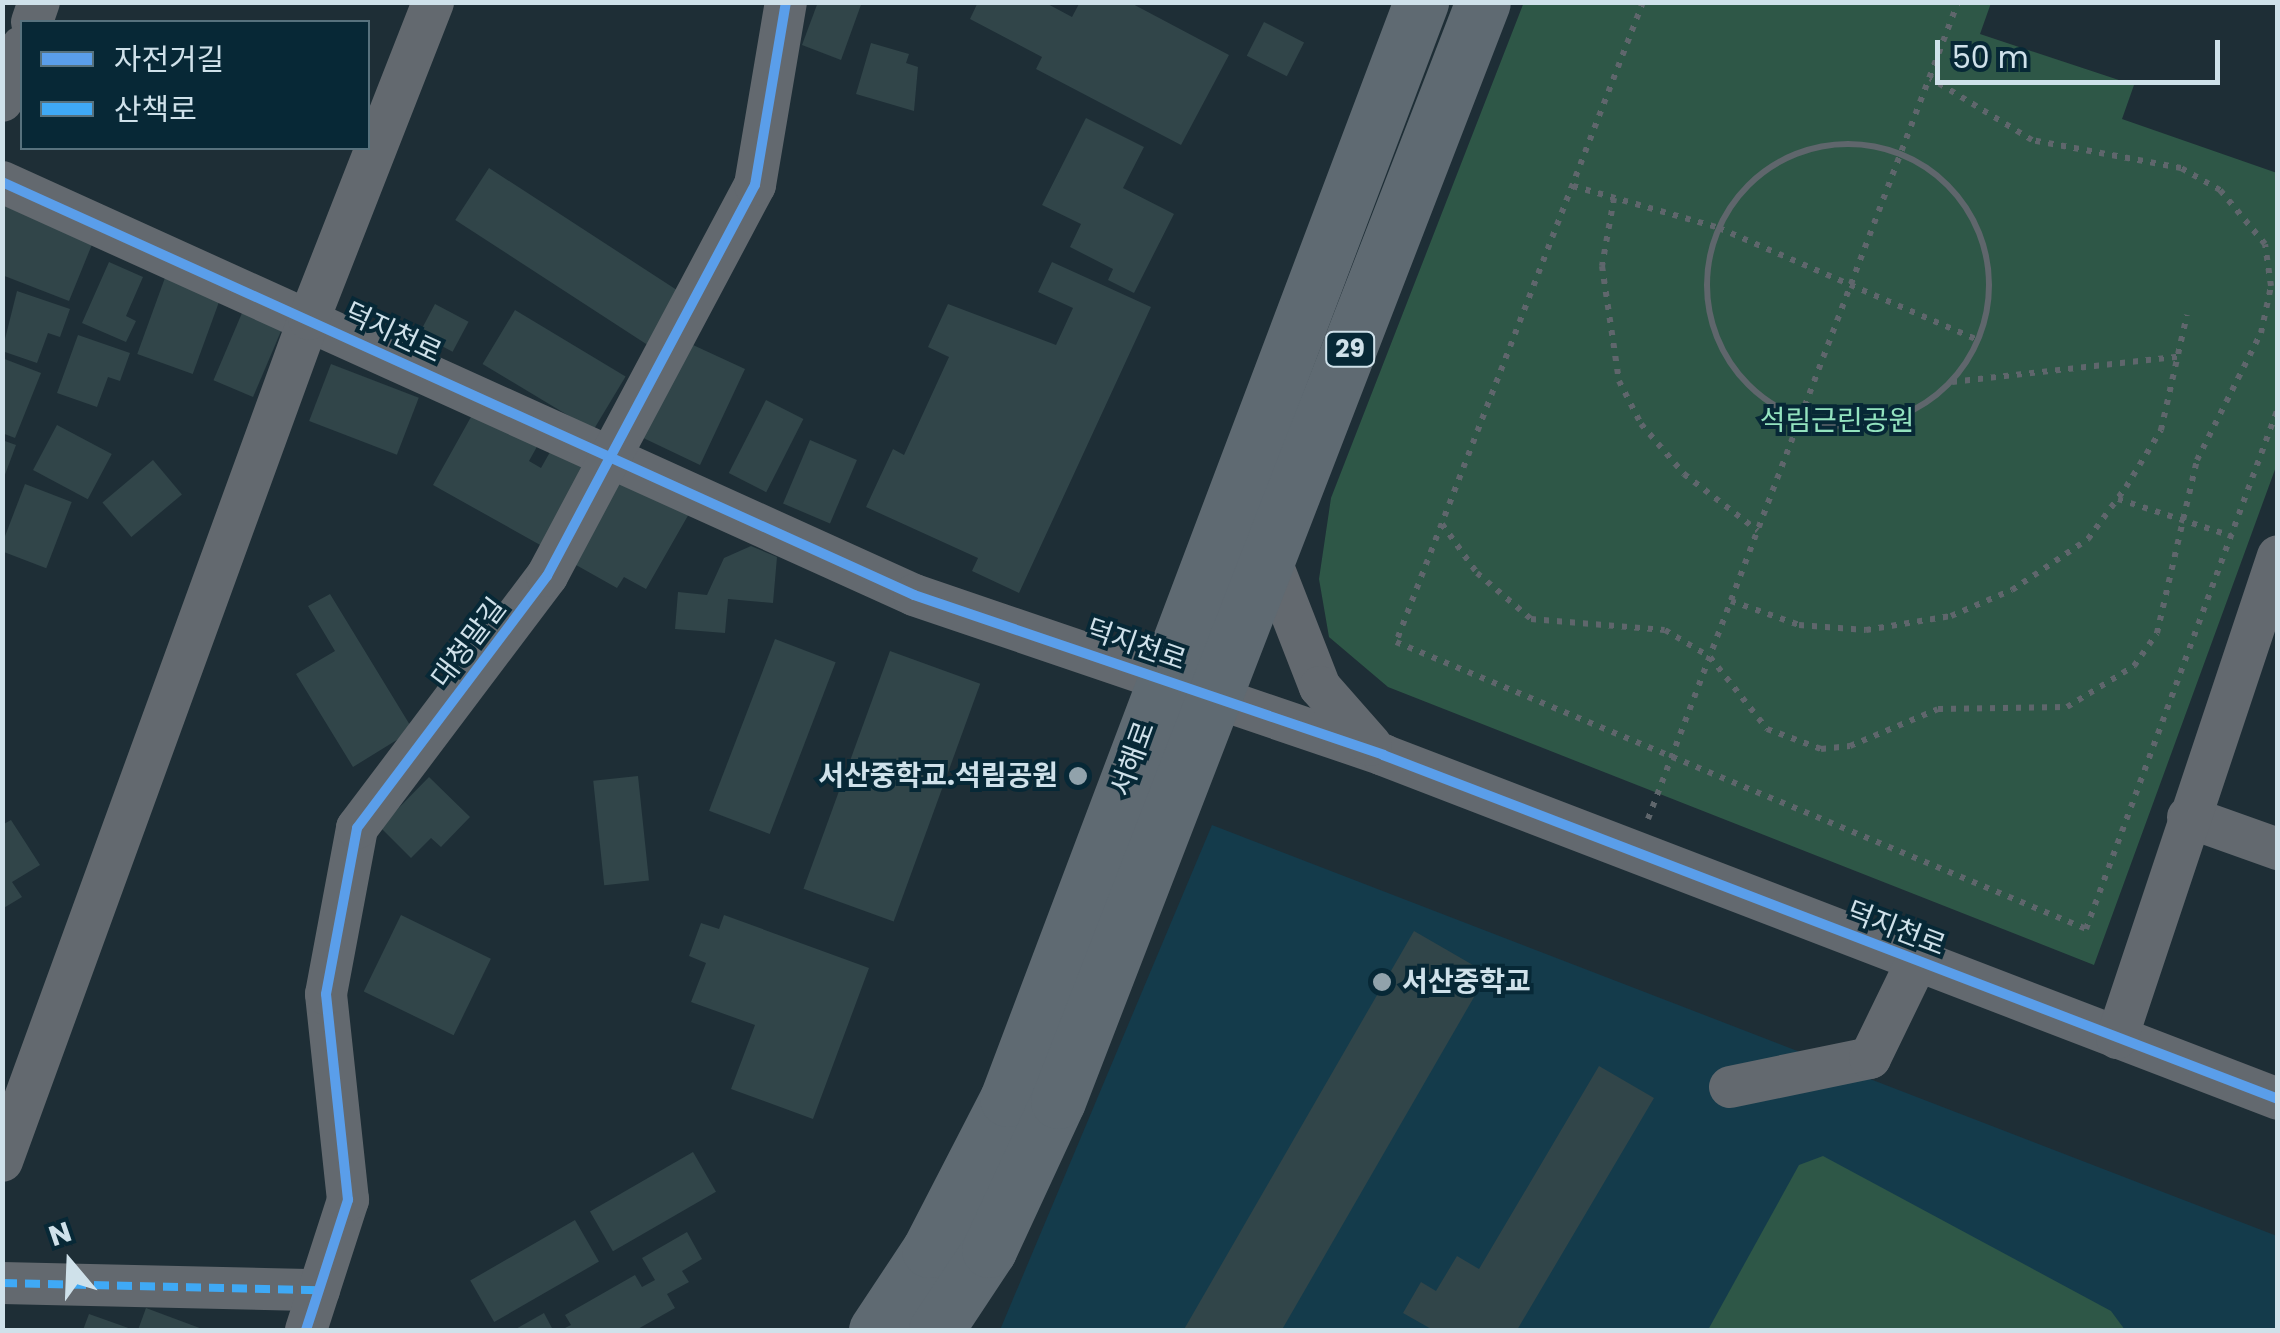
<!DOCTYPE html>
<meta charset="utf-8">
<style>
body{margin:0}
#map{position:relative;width:2280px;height:1333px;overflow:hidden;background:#1e2e36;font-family:Poppins,"Noto Sans KR",sans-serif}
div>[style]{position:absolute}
.built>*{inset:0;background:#143b4b}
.green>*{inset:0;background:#2e5747}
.building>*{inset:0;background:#314549;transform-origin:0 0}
.path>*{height:6px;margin-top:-3px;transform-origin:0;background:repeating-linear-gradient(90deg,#5f666c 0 5px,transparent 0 13px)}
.path>.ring{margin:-3px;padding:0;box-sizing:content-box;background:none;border:6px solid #5f666c;border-radius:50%}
.minor>*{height:42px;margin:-21px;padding:0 21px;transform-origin:21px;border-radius:21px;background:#63696f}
.major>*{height:55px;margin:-27.5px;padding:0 27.5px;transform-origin:27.5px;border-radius:27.5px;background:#5f6a72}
.quiet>*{height:8px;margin-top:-4px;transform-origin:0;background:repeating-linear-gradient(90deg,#3fa9f5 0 15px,transparent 0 23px)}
.cycleway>*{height:10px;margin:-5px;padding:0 5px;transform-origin:5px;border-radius:5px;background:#5a9eea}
.dots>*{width:28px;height:28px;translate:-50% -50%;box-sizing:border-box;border:5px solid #072836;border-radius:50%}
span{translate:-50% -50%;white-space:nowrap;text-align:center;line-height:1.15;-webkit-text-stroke:8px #072836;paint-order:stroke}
.shield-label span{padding:2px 8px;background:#072836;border:2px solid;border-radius:8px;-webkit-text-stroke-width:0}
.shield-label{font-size:25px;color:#cfe1ea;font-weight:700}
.street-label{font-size:28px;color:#cfe1ea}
.park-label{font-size:28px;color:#93e3bf}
.poi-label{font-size:28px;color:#cfe1ea;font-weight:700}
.right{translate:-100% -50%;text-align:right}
.left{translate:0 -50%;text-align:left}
.frame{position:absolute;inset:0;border:5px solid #cfe1ea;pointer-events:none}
.legend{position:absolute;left:20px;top:20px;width:350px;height:130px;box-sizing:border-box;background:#072836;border:2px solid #57727e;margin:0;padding:12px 18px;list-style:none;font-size:30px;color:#cfe1ea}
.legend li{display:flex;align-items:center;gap:20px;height:50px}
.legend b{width:50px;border:2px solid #57727e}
.north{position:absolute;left:20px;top:1213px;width:100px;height:100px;-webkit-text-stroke:8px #072836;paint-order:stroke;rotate:341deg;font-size:28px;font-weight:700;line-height:40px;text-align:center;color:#cfe1ea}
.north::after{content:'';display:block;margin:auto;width:35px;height:45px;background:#cfe1ea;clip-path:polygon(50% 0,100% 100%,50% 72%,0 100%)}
.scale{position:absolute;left:1935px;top:40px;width:285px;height:45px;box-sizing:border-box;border:5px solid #cfe1ea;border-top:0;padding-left:12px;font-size:30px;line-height:35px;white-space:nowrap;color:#cfe1ea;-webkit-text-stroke:8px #072836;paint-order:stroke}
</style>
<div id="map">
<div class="built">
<i style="clip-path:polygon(1212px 825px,2277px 1236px,2277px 1330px,1000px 1330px)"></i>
</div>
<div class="green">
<i style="clip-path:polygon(1524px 2px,1991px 3px,1980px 34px,2134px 85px,2122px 119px,2277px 173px,2277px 464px,2094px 965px,1388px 687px,1329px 637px,1319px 579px,1331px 498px)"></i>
<i style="clip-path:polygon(1823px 1156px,2111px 1311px,2125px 1330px,1708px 1330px,1799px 1165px)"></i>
</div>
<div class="building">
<i style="clip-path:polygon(818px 2px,862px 2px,841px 60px,802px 45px)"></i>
<i style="clip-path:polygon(978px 2px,1044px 2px,1072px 17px,1080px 2px,1129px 2px,1229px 55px,1181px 145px,1036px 69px,1042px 57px,970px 19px)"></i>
<i style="left:1264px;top:22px;width:45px;height:38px;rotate:27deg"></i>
<i style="clip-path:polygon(871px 43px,909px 54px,906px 63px,918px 67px,914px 111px,856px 94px)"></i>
<i style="clip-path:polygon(1086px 118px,1144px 147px,1123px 188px,1174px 214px,1134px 293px,1108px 280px,1113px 269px,1070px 247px,1081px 224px,1042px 205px)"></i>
<i style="left:489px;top:168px;width:229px;height:62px;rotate:33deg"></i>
<i style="clip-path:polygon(2px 189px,95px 237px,69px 301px,2px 275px)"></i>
<i style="clip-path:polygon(109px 262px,143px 277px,126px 316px,136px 321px,126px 342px,82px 323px)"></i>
<i style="clip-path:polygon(1052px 262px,1151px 307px,1019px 593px,972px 571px,978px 558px,866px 507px,893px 449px,904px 455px,949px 357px,928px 347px,948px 304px,1056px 345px,1073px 308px,1038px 292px)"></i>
<i style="left:166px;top:275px;width:59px;height:84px;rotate:20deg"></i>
<i style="clip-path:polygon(17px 291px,70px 309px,60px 337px,48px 333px,37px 363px,2px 351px)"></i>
<i style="left:435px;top:304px;width:38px;height:34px;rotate:28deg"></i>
<i style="left:515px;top:310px;width:129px;height:63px;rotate:31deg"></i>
<i style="left:242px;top:313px;width:43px;height:73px;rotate:23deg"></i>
<i style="clip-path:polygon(78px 335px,130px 353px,120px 381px,108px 377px,97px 407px,57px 393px)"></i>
<i style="clip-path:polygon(693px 345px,745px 369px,700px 465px,635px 434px)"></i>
<i style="clip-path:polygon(2px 358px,41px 373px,15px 438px,2px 433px)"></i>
<i style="left:331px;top:364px;width:94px;height:61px;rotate:21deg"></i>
<i style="left:766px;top:400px;width:42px;height:82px;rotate:27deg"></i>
<i style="clip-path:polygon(476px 408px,539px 443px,529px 461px,541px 468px,554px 445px,589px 464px,542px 546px,433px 485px)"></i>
<i style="left:57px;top:425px;width:62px;height:51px;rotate:28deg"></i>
<i style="clip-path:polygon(2px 440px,16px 445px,3px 480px,2px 480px)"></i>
<i style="left:810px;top:440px;width:51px;height:69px;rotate:23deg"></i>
<i style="left:153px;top:460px;width:45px;height:66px;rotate:50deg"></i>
<i style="clip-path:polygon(619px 472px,690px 512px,646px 589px,624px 577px,617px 588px,569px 561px)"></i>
<i style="left:25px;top:484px;width:50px;height:71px;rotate:21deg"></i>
<i style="clip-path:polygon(751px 546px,777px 557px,773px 603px,728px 599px,725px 633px,675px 629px,678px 592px,707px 595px,724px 558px)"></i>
<i style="clip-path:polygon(330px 594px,413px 730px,353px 767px,296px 674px,335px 651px,308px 606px)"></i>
<i style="left:775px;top:639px;width:65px;height:184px;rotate:21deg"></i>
<i style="left:890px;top:651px;width:96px;height:253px;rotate:20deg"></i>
<i style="left:638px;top:776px;width:105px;height:45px;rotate:84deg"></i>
<i style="clip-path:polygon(429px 777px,470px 817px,441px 847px,431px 838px,411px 858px,380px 827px)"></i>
<i style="clip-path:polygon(11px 820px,40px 865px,12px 882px,22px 897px,2px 909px,2px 825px)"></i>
<i style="left:401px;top:915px;width:100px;height:85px;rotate:26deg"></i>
<i style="clip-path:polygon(724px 915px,869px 968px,813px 1119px,731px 1089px,755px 1025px,691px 1002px,706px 963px,689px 956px,701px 923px,719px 929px)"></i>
<i style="left:1414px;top:931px;width:85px;height:463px;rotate:30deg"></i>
<i style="clip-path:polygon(1599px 1066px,1654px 1098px,1517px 1330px,1433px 1330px,1403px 1313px,1421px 1282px,1436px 1291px,1457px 1256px,1479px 1269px)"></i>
<i style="left:693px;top:1152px;width:46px;height:119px;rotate:60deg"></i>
<i style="left:575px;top:1220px;width:48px;height:121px;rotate:60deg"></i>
<i style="clip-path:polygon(687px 1232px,702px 1259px,682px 1271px,689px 1282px,667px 1294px,675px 1308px,636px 1330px,561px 1330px,571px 1325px,565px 1315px,635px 1275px,642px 1287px,655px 1280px,642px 1258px)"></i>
<i style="clip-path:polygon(146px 1308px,205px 1330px,138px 1330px)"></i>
<i style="clip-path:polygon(544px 1313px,553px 1330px,514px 1330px)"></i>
<i style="clip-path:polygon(89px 1314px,134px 1330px,83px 1330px)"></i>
</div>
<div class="path">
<i style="left:1643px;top:2px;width:686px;rotate:111.1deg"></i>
<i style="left:1396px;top:642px;width:747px;rotate:22.58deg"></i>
<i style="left:2086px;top:929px;width:555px;rotate:-69.77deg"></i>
<i class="ring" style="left:1707px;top:144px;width:276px;height:276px"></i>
<i style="left:1573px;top:186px;width:152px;rotate:16deg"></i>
<i style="left:1719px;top:228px;width:282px;rotate:23.4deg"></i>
<i style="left:1614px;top:198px;width:69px;rotate:100deg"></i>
<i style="left:1602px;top:266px;width:116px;rotate:81.6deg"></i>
<i style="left:1619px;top:381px;width:48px;rotate:62.9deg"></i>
<i style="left:1641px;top:424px;width:66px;rotate:49.3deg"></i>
<i style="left:1684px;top:474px;width:93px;rotate:37.6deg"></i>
<i style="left:1952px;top:382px;width:231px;rotate:-6.4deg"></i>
<i style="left:2118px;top:499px;width:119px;rotate:18.1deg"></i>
<i style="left:1442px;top:524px;width:60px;rotate:54.5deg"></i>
<i style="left:1477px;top:573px;width:71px;rotate:40.4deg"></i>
<i style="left:1531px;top:619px;width:134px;rotate:4.7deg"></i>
<i style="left:1665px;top:630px;width:52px;rotate:31deg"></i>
<i style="left:1710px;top:657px;width:92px;rotate:51.6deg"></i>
<i style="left:1767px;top:729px;width:58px;rotate:20.3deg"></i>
<i style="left:1821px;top:749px;width:29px;rotate:-6deg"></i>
<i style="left:1850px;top:746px;width:95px;rotate:-22.8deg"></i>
<i style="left:1938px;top:709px;width:129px;rotate:-0.9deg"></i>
<i style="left:2067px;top:707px;width:79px;rotate:-31.5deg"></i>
<i style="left:2134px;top:666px;width:40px;rotate:-55.1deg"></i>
<i style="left:2157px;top:633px;width:178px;rotate:-77deg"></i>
<i style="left:2197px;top:460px;width:142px;rotate:-63.3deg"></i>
<i style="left:2261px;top:333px;width:48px;rotate:-78deg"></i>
<i style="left:2271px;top:286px;width:42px;rotate:-98.1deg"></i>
<i style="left:2265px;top:244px;width:70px;rotate:-129.8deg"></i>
<i style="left:2220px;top:190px;width:45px;rotate:-150.6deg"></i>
<i style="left:2181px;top:168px;width:152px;rotate:-169.4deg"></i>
<i style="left:2032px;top:140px;width:119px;rotate:-148.7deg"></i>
<i style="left:1731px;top:601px;width:72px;rotate:19.4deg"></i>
<i style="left:1799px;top:625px;width:67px;rotate:4.3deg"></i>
<i style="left:1866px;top:630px;width:86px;rotate:-9.4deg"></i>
<i style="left:1951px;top:616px;width:66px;rotate:-23.1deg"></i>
<i style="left:2012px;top:590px;width:92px;rotate:-33.9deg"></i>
<i style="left:2088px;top:539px;width:64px;rotate:-53.8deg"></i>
<i style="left:2126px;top:487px;width:67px;rotate:-58.4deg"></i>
<i style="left:2161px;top:430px;width:118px;rotate:-77.3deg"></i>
<i style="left:1648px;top:819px;width:874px;rotate:-69.22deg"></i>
</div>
<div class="minor">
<i style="left:32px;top:22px;width:21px;rotate:-71deg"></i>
<i style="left:2px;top:101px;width:58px;rotate:-69.7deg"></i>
<i style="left:2px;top:182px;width:1001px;rotate:24.36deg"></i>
<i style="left:914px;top:595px;width:496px;rotate:18.8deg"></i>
<i style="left:1383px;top:755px;width:959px;rotate:21.02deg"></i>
<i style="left:1270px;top:559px;width:137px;rotate:68.7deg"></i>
<i style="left:1320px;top:687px;width:77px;rotate:48.7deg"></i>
<i style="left:2188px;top:817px;width:96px;rotate:19.6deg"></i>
<i style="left:2117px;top:1038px;width:508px;rotate:-71.53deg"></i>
<i style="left:1730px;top:1087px;width:143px;rotate:-11.7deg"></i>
<i style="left:1870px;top:1058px;width:108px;rotate:-64.1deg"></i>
<i style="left:2px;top:1161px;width:896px;rotate:-69.97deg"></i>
<i style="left:309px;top:319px;width:340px;rotate:-68.6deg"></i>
<i style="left:2px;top:1283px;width:317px;rotate:1.3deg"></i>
<i style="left:306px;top:1330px;width:137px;rotate:-72.1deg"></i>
<i style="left:348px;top:1200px;width:207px;rotate:-96.1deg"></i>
<i style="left:326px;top:994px;width:169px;rotate:-79.4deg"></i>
<i style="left:357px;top:828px;width:316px;rotate:-53deg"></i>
<i style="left:547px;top:576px;width:443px;rotate:-62deg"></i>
<i style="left:755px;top:185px;width:186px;rotate:-80.4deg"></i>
</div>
<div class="major">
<i style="left:876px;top:1330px;width:96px;rotate:-56.5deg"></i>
<i style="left:929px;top:1250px;width:170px;rotate:-62.7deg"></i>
<i style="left:1007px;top:1099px;width:1173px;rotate:-69.32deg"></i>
<i style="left:936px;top:1330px;width:96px;rotate:-56.5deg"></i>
<i style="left:989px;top:1250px;width:164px;rotate:-65.2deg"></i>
<i style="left:1058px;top:1101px;width:1178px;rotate:-68.86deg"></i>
</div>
<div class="quiet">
<i style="left:2px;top:1283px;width:317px;rotate:1.3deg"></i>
</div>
<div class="cycleway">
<i style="left:2px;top:182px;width:1001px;rotate:24.36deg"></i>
<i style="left:914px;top:595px;width:496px;rotate:18.8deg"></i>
<i style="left:1383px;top:755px;width:959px;rotate:21.02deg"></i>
<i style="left:306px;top:1330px;width:137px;rotate:-72.1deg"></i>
<i style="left:348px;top:1200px;width:207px;rotate:-96.1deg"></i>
<i style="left:326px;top:994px;width:169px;rotate:-79.4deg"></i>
<i style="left:357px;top:828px;width:316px;rotate:-53deg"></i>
<i style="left:547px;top:576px;width:443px;rotate:-62deg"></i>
<i style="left:755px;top:185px;width:186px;rotate:-80.4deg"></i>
</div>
<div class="dots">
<i style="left:1078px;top:776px;background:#91a2ab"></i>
<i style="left:1382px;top:982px;background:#91a2ab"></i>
</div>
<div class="shield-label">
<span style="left:1350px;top:349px">29</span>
</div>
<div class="street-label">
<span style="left:393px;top:333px;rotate:25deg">덕지천로</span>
<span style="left:469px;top:643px;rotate:-53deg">대청말길</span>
<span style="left:1136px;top:645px;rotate:19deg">덕지천로</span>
<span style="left:1133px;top:759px;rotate:-70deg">서해로</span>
<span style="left:1896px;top:929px;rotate:21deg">덕지천로</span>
</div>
<div class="park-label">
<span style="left:1837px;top:421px">석림근린공원</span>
</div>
<div class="poi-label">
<span class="right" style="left:1058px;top:776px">서산중학교.석림공원</span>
<span class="left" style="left:1402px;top:982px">서산중학교</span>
</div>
<div class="frame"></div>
<ul class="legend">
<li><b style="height:12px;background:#5a9eea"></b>자전거길</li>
<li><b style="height:12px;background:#3fa9f5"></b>산책로</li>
</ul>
<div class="north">N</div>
<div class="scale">50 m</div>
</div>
